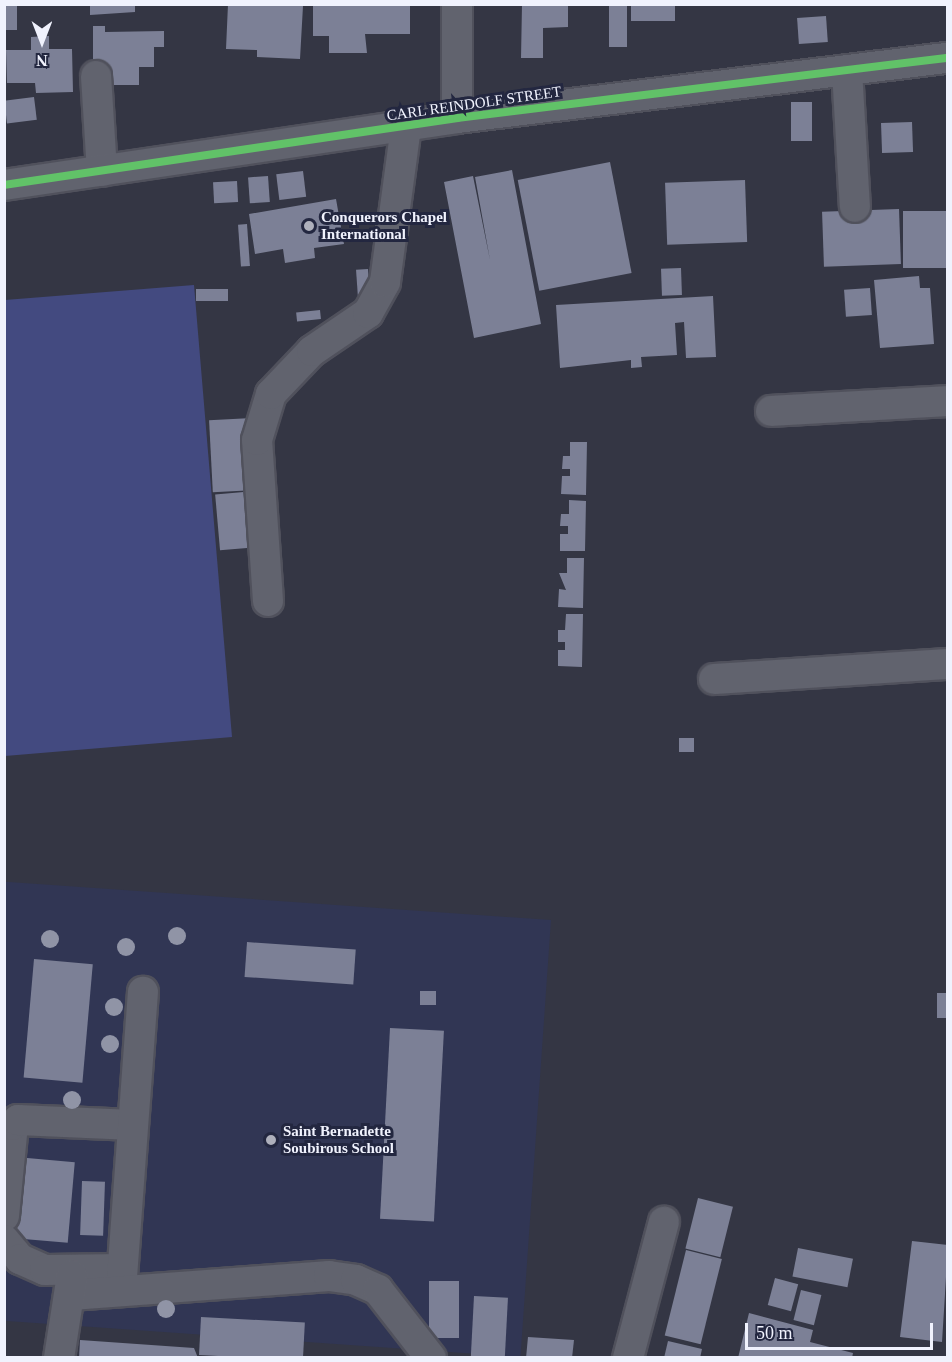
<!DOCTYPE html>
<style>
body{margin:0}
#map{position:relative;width:952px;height:1362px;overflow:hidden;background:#343644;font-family:"Times New Roman",serif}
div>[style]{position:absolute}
.built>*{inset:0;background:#313654;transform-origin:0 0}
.green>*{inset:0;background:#434a80}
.building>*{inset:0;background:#7c8096;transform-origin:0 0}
.roads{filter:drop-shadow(2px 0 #50515c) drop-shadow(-2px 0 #50515c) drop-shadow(0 2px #50515c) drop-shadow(0 -2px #50515c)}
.minor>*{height:30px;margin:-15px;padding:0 15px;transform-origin:15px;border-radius:15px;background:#61636e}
.cycleway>*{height:8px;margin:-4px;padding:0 4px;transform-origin:4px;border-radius:4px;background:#61c268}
.trees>*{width:18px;height:18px;margin:-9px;border-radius:50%;background:#9094a6}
.dots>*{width:16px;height:16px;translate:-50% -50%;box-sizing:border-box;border:3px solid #232740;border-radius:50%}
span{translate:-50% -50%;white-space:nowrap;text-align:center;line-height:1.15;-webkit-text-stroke:6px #232740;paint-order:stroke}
.street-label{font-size:15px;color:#f0f2fd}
.poi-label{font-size:15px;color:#f0f2fd;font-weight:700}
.left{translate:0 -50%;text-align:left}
.frame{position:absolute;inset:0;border:6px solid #f0f2fd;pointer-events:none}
.north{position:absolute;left:12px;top:12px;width:60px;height:60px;-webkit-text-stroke:4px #232740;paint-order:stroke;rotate:180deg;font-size:16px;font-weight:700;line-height:24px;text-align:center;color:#f0f2fd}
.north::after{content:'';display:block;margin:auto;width:21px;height:27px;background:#f0f2fd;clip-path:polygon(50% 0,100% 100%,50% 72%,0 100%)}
.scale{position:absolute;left:745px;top:1323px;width:188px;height:27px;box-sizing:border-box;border:3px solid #f0f2fd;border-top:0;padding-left:8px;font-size:18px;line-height:21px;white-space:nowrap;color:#f0f2fd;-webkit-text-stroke:4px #232740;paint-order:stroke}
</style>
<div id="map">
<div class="built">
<i style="left:551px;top:920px;width:438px;height:547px;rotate:94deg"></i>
</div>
<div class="green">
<i style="clip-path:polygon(194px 285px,232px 737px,5px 756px,5px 300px)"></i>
</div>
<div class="building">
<i style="left:4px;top:4px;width:13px;height:26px"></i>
<i style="clip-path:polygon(90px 4px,135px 4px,135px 12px,90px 15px)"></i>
<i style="clip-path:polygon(228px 4px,303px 6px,300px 59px,257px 57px,257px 50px,226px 49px)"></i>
<i style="clip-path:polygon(313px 4px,410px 4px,410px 34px,365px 34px,367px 53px,329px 53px,329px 36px,313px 36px)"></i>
<i style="clip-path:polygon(522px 4px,568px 4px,568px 27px,543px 28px,543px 58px,521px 58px)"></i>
<i style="left:609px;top:4px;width:18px;height:43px"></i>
<i style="left:631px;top:4px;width:44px;height:17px"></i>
<i style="left:826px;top:16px;width:26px;height:29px;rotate:86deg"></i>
<i style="clip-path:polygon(93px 26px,105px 26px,105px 32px,164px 31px,164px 47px,154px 47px,154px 67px,139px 67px,139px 85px,106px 85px,93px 67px)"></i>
<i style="clip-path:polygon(49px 36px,49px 49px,72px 49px,73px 92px,36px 93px,35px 83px,7px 83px,6px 50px,31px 50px,31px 37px)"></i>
<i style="left:34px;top:97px;width:23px;height:30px;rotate:83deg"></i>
<i style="left:791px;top:102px;width:21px;height:39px"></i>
<i style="left:912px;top:122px;width:30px;height:31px;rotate:88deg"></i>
<i style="left:610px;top:162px;width:113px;height:94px;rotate:79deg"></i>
<i style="clip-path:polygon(512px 170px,541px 324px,474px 338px,444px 182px,473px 176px,490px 260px,475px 177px)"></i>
<i style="left:303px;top:171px;width:26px;height:27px;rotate:83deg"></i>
<i style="left:268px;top:176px;width:26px;height:20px;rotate:86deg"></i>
<i style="left:745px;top:180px;width:62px;height:80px;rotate:88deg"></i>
<i style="left:237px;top:181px;width:21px;height:24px;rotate:87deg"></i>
<i style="clip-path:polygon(336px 199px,344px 244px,314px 248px,315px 258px,285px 263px,283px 249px,255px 254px,249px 214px)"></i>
<i style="left:899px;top:209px;width:55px;height:77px;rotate:88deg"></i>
<i style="left:903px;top:211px;width:45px;height:57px"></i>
<i style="left:247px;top:224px;width:42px;height:9px;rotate:86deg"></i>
<i style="left:681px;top:268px;width:27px;height:20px;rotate:88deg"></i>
<i style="left:368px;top:269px;width:28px;height:12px;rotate:86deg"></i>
<i style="clip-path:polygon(919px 276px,920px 288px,930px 288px,934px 344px,880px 348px,874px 280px)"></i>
<i style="left:870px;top:288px;width:27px;height:26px;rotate:86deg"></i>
<i style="left:228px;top:289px;width:12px;height:32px;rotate:90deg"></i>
<i style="clip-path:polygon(713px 296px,716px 357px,686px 358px,684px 322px,675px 323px,677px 355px,641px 357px,642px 367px,631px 368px,631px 360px,560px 368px,556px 305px)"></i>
<i style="left:320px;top:310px;width:9px;height:24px;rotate:84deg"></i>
<i style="left:252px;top:418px;width:72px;height:43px;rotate:87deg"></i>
<i style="clip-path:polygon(570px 442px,587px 442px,586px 495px,561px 494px,562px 476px,570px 476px,570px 469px,562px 469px,563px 456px,570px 456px)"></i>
<i style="left:255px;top:491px;width:56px;height:40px;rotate:85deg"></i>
<i style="clip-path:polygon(569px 500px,586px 501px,585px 551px,560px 551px,560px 534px,568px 534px,568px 526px,560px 526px,561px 514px,569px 514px)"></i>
<i style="clip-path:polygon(567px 558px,584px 558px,583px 608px,558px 607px,559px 589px,566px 590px,559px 573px,567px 573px)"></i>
<i style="clip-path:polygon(566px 614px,583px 614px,582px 667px,558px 666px,558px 650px,565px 650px,565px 642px,558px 642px,558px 630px,565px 630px)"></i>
<i style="left:679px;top:738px;width:15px;height:14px"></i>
<i style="left:247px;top:942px;width:109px;height:35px;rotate:4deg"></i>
<i style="left:34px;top:959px;width:59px;height:119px;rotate:5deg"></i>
<i style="left:420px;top:991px;width:16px;height:14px"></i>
<i style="left:937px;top:993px;width:11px;height:25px"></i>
<i style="left:390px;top:1028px;width:54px;height:191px;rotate:3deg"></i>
<i style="left:16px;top:1157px;width:59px;height:81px;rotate:5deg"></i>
<i style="left:82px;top:1181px;width:23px;height:54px;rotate:2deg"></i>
<i style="left:698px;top:1198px;width:36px;height:52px;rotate:14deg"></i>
<i style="clip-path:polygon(912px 1241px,948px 1245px,942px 1342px,900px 1337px)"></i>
<i style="left:798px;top:1248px;width:56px;height:29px;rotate:11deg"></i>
<i style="left:686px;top:1250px;width:37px;height:88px;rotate:14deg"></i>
<i style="left:775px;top:1278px;width:24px;height:28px;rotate:15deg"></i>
<i style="left:429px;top:1281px;width:30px;height:57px"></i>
<i style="left:801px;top:1290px;width:21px;height:31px;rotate:14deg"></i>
<i style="left:474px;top:1296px;width:34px;height:62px;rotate:3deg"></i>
<i style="clip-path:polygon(749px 1313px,813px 1330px,810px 1342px,853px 1353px,852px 1358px,738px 1358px)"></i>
<i style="left:201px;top:1317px;width:104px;height:38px;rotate:3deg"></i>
<i style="clip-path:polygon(528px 1337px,574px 1340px,572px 1358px,526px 1358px)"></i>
<i style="clip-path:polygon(80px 1340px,194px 1348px,198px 1358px,79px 1358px)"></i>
<i style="clip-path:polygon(668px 1341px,702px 1349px,700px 1358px,664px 1358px)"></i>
</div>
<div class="roads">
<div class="minor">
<i style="left:457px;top:4px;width:114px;rotate:90deg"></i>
<i style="left:847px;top:70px;width:137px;rotate:86.7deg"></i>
<i style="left:96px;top:76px;width:95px;rotate:86.4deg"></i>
<i style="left:4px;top:185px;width:458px;rotate:-8.4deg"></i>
<i style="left:457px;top:118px;width:495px;rotate:-7deg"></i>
<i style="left:771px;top:411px;width:177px;rotate:-3.2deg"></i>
<i style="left:268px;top:601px;width:161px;rotate:-93.9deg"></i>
<i style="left:257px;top:440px;width:48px;rotate:-73.1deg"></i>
<i style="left:271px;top:394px;width:59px;rotate:-46.4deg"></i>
<i style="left:312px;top:351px;width:68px;rotate:-34.2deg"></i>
<i style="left:368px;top:313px;width:35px;rotate:-61deg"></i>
<i style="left:385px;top:282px;width:157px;rotate:-82.3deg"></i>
<i style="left:714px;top:679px;width:234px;rotate:-3.7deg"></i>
<i style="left:4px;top:1216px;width:91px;rotate:-84.4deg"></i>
<i style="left:13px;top:1125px;width:7px;rotate:-45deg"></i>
<i style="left:18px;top:1120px;width:115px;rotate:2.5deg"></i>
<i style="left:4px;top:1240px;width:25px;rotate:50deg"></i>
<i style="left:20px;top:1259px;width:27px;rotate:24deg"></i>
<i style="left:45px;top:1270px;width:77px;rotate:-0.7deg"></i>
<i style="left:121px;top:1291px;width:300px;rotate:-85.8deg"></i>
<i style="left:71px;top:1295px;width:259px;rotate:-4.2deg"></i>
<i style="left:329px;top:1276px;width:27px;rotate:8deg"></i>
<i style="left:356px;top:1280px;width:24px;rotate:24deg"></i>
<i style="left:378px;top:1290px;width:86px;rotate:52.1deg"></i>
<i style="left:59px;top:1358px;width:84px;rotate:-81.1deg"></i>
<i style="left:628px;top:1358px;width:141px;rotate:-75.2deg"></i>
</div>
</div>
<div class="cycleway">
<i style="left:4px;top:185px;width:458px;rotate:-8.4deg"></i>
<i style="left:457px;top:118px;width:495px;rotate:-7deg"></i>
</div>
<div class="trees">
<i style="left:177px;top:936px"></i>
<i style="left:50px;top:939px"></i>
<i style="left:126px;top:947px"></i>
<i style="left:114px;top:1007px"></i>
<i style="left:110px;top:1044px"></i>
<i style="left:72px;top:1100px"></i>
<i style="left:166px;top:1309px"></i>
</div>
<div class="dots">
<i style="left:309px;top:226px;background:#aeb0bc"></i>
<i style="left:271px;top:1140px;background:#aeb0bc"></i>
</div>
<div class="street-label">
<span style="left:474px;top:104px;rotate:-8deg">CARL REINDOLF STREET</span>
</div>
<div class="poi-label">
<span class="left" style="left:321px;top:226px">Conquerors Chapel<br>International</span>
<span class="left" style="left:283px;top:1140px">Saint Bernadette<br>Soubirous School</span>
</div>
<div class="frame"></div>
<div class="north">N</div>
<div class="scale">50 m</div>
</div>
